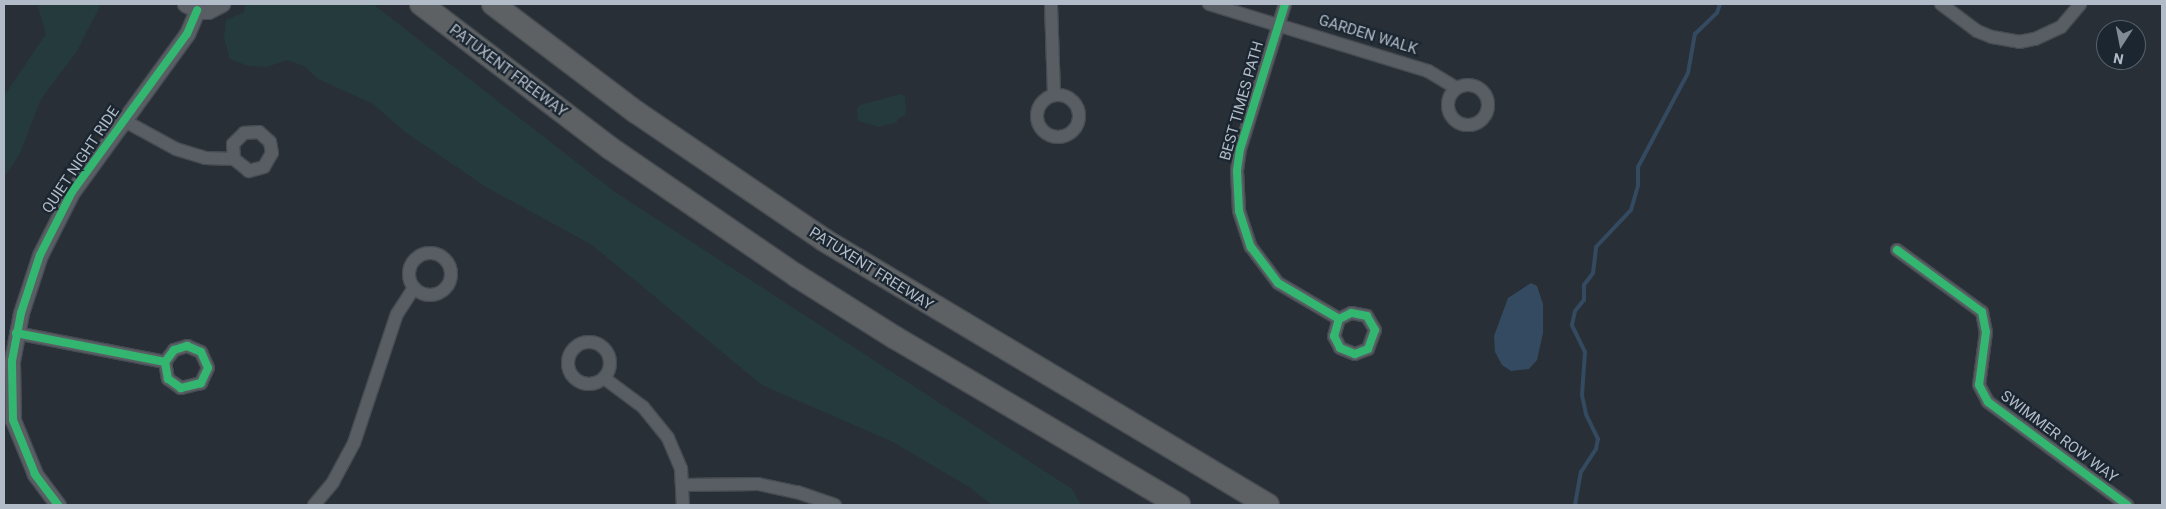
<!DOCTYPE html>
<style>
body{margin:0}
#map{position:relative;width:2166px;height:509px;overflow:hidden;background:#282f36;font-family:Roboto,sans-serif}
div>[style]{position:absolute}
.green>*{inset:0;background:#253a3c}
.water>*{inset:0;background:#344a60}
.stream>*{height:4px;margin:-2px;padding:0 2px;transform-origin:2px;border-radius:2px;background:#344a60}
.roads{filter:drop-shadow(1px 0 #464b51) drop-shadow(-1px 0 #464b51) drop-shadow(0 1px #464b51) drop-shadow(0 -1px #464b51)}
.minor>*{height:12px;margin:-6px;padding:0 6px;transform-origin:6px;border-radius:6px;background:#585e64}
.minor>.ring{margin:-6px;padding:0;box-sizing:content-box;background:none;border:12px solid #585e64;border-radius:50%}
.tertiary>*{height:15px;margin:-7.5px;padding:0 7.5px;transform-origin:7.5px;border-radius:7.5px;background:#585e64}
.motorway>*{height:22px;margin:-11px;padding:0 11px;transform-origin:11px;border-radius:11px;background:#5d6163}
.cycleway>*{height:8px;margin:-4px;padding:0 4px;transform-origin:4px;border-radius:4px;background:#33b770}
span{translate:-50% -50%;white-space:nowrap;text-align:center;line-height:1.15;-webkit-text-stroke:4.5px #1b2631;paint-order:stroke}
.street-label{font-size:15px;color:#b1bcc8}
.frame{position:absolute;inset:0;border:5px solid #b1bcc8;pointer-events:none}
.north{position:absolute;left:2096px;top:20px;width:50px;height:50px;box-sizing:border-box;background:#1b2631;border:1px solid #57626d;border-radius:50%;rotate:191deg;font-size:14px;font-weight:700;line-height:20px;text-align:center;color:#b1bcc8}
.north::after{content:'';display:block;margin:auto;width:18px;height:22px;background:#818b95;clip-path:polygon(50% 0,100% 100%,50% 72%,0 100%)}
</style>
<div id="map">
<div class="green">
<i style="clip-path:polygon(37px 4px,101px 4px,77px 51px,41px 99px,20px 153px,4px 178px,4px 96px,46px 34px)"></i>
<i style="clip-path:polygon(245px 4px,373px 4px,615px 192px,1072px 489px,1081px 505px,992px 505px,969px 487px,893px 442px,762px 385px,592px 245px,486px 187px,405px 132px,373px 104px,318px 79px,304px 66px,287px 60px,267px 67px,248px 66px,230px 59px,224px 38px,226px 20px,244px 12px)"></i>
<i style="clip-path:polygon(901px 94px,905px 97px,906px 115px,897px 119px,897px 122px,879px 127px,858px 121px,857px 108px,860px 105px)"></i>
</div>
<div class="water">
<i style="clip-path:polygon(1531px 283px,1537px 286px,1543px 304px,1543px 333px,1537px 360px,1529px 369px,1511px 371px,1502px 365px,1495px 352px,1494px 336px,1508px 298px)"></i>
</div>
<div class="stream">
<i style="left:1575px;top:505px;width:34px;rotate:-80deg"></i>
<i style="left:1581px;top:472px;width:27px;rotate:-57deg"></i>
<i style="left:1596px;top:449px;width:10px;rotate:-79deg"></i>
<i style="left:1598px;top:439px;width:28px;rotate:-116deg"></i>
<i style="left:1586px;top:414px;width:19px;rotate:-102deg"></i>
<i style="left:1582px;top:395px;width:43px;rotate:-86deg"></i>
<i style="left:1585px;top:352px;width:30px;rotate:-116deg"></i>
<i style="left:1572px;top:325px;width:14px;rotate:-78deg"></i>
<i style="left:1575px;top:311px;width:14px;rotate:-51deg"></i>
<i style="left:1584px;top:300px;width:15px;rotate:-90deg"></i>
<i style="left:1584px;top:285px;width:15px;rotate:-53deg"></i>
<i style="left:1593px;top:273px;width:26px;rotate:-83deg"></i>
<i style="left:1596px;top:247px;width:51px;rotate:-46.6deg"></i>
<i style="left:1631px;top:210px;width:25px;rotate:-74deg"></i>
<i style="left:1638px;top:186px;width:19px;rotate:-90deg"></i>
<i style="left:1638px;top:167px;width:106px;rotate:-62deg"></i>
<i style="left:1688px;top:73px;width:40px;rotate:-80deg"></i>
<i style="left:1695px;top:34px;width:30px;rotate:-44deg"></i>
<i style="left:1717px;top:13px;width:9px;rotate:-72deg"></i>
</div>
<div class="roads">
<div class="minor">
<i style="left:1051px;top:4px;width:91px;rotate:88.1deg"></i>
<i style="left:1209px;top:4px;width:229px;rotate:17deg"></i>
<i style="left:1428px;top:71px;width:33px;rotate:31deg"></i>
<i style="left:1285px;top:4px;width:152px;rotate:107.2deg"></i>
<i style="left:1240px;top:149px;width:22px;rotate:98deg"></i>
<i style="left:1237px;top:171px;width:40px;rotate:87.1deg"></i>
<i style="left:1239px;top:211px;width:38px;rotate:72deg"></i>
<i style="left:1251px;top:247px;width:45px;rotate:53.1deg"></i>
<i style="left:1278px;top:283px;width:71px;rotate:30.5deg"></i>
<i style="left:1339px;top:319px;width:18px;rotate:106deg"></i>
<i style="left:1334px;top:336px;width:13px;rotate:63deg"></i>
<i style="left:1340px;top:348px;width:16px;rotate:22deg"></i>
<i style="left:1355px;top:354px;width:14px;rotate:-21deg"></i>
<i style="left:1368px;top:349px;width:20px;rotate:-70deg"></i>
<i style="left:1375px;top:330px;width:16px;rotate:-120deg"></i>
<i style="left:1367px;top:316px;width:16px;rotate:-169deg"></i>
<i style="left:1351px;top:313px;width:13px;rotate:153deg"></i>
<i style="left:1941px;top:4px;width:45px;rotate:36.9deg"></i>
<i style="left:1977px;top:31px;width:16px;rotate:22deg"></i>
<i style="left:1992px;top:37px;width:27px;rotate:10deg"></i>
<i style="left:2019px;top:42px;width:16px;rotate:-11deg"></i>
<i style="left:2035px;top:39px;width:29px;rotate:-25deg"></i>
<i style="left:2061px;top:27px;width:30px;rotate:-50deg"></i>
<i class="ring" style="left:1448px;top:85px;width:28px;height:28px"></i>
<i class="ring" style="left:1037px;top:95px;width:30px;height:30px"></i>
<i style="left:123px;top:120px;width:60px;rotate:28.7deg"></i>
<i style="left:176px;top:149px;width:30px;rotate:17deg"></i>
<i style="left:205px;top:158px;width:29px;rotate:2deg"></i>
<i style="left:234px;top:159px;width:15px;rotate:-94deg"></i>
<i style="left:233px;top:144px;width:16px;rotate:-45deg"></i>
<i style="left:244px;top:133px;width:15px;rotate:-4deg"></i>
<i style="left:259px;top:132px;width:15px;rotate:42deg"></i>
<i style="left:270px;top:142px;width:11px;rotate:80deg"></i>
<i style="left:272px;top:153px;width:16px;rotate:120deg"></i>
<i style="left:264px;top:167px;width:16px;rotate:165deg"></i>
<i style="left:249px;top:171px;width:19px;rotate:-141deg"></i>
<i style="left:1897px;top:250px;width:105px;rotate:36.1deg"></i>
<i style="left:1982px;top:312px;width:20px;rotate:79deg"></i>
<i style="left:1986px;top:332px;width:53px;rotate:97.5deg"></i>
<i style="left:1979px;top:385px;width:19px;rotate:62deg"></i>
<i style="left:1988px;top:402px;width:173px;rotate:36.5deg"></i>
<i class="ring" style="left:409px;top:253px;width:30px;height:30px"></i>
<i style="left:16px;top:333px;width:152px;rotate:11deg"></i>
<i style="left:165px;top:362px;width:15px;rotate:-53deg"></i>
<i style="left:174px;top:350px;width:14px;rotate:-17deg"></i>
<i style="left:187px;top:346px;width:15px;rotate:23deg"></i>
<i style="left:201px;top:352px;width:17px;rotate:66deg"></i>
<i style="left:208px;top:368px;width:17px;rotate:115deg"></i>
<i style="left:201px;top:383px;width:21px;rotate:166deg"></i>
<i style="left:181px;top:388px;width:16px;rotate:-145deg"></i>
<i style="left:168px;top:379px;width:17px;rotate:-100deg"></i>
<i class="ring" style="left:568px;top:342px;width:30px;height:30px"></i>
<i style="left:604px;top:378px;width:49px;rotate:36.6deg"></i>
<i style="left:643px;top:407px;width:40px;rotate:51deg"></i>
<i style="left:668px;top:438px;width:34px;rotate:67deg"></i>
<i style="left:681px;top:469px;width:36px;rotate:87deg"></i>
<i style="left:684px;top:485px;width:74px;rotate:-0.8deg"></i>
<i style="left:758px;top:484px;width:40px;rotate:12deg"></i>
<i style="left:797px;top:492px;width:40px;rotate:18.9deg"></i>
<i style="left:314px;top:505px;width:30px;rotate:-50deg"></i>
<i style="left:333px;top:482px;width:44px;rotate:-61.7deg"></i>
<i style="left:354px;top:443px;width:136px;rotate:-71.6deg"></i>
<i style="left:397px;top:314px;width:31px;rotate:-57deg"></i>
</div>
<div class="tertiary">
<i style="left:185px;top:4px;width:16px;rotate:27deg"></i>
<i style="left:199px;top:11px;width:9px"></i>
<i style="left:208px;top:11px;width:16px;rotate:-27deg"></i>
<i style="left:58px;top:505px;width:39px;rotate:-127deg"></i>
<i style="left:35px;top:474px;width:58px;rotate:-112.2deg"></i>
<i style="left:13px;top:420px;width:59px;rotate:-91deg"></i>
<i style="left:12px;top:361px;width:49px;rotate:-79.4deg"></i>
<i style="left:21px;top:313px;width:61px;rotate:-71.9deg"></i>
<i style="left:40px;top:255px;width:71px;rotate:-63.1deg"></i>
<i style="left:72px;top:192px;width:195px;rotate:-54deg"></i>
<i style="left:187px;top:34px;width:26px;rotate:-67deg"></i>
</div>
<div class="motorway">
<i style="left:421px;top:4px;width:238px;rotate:37.3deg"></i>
<i style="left:610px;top:148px;width:227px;rotate:34.4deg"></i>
<i style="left:797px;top:276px;width:115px;rotate:32.2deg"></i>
<i style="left:894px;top:337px;width:331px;rotate:30.5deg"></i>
<i style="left:493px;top:4px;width:179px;rotate:37.1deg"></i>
<i style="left:636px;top:112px;width:227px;rotate:34.2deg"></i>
<i style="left:824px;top:240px;width:517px;rotate:30.83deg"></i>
</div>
</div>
<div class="cycleway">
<i style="left:1285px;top:4px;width:152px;rotate:107.2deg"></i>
<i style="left:1240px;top:149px;width:22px;rotate:98deg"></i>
<i style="left:1237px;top:171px;width:40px;rotate:87.1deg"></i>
<i style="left:1239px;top:211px;width:38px;rotate:72deg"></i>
<i style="left:1251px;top:247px;width:45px;rotate:53.1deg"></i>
<i style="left:1278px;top:283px;width:71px;rotate:30.5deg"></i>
<i style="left:1339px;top:319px;width:18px;rotate:106deg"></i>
<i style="left:1334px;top:336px;width:13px;rotate:63deg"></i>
<i style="left:1340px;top:348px;width:16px;rotate:22deg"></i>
<i style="left:1355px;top:354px;width:14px;rotate:-21deg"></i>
<i style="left:1368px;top:349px;width:20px;rotate:-70deg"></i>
<i style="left:1375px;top:330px;width:16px;rotate:-120deg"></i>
<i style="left:1367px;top:316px;width:16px;rotate:-169deg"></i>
<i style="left:1351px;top:313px;width:13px;rotate:153deg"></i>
<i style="left:1897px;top:250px;width:105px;rotate:36.1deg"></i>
<i style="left:1982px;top:312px;width:20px;rotate:79deg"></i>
<i style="left:1986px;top:332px;width:53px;rotate:97.5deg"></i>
<i style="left:1979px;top:385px;width:19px;rotate:62deg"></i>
<i style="left:1988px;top:402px;width:173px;rotate:36.5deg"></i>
<i style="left:16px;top:333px;width:152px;rotate:11deg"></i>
<i style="left:165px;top:362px;width:15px;rotate:-53deg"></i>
<i style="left:174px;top:350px;width:14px;rotate:-17deg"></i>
<i style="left:187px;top:346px;width:15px;rotate:23deg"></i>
<i style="left:201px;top:352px;width:17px;rotate:66deg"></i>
<i style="left:208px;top:368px;width:17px;rotate:115deg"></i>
<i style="left:201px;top:383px;width:21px;rotate:166deg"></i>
<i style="left:181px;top:388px;width:16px;rotate:-145deg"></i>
<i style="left:168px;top:379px;width:17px;rotate:-100deg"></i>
<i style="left:58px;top:505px;width:39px;rotate:-127deg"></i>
<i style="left:35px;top:474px;width:58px;rotate:-112.2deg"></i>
<i style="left:13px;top:420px;width:59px;rotate:-91deg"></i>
<i style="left:12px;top:361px;width:49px;rotate:-79.4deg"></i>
<i style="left:21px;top:313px;width:61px;rotate:-71.9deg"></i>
<i style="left:40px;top:255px;width:71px;rotate:-63.1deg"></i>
<i style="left:72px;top:192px;width:195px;rotate:-54deg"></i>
<i style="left:187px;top:34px;width:26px;rotate:-67deg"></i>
</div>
<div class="street-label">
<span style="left:1368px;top:35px;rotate:17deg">GARDEN WALK</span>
<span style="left:508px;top:71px;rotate:37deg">PATUXENT FREEWAY</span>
<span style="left:1242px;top:101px;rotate:-74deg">BEST TIMES PATH</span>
<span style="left:81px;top:160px;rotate:-56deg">QUIET NIGHT RIDE</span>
<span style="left:871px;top:269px;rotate:32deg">PATUXENT FREEWAY</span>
<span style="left:2059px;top:437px;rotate:37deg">SWIMMER ROW WAY</span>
</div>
<div class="frame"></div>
<div class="north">N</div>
</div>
